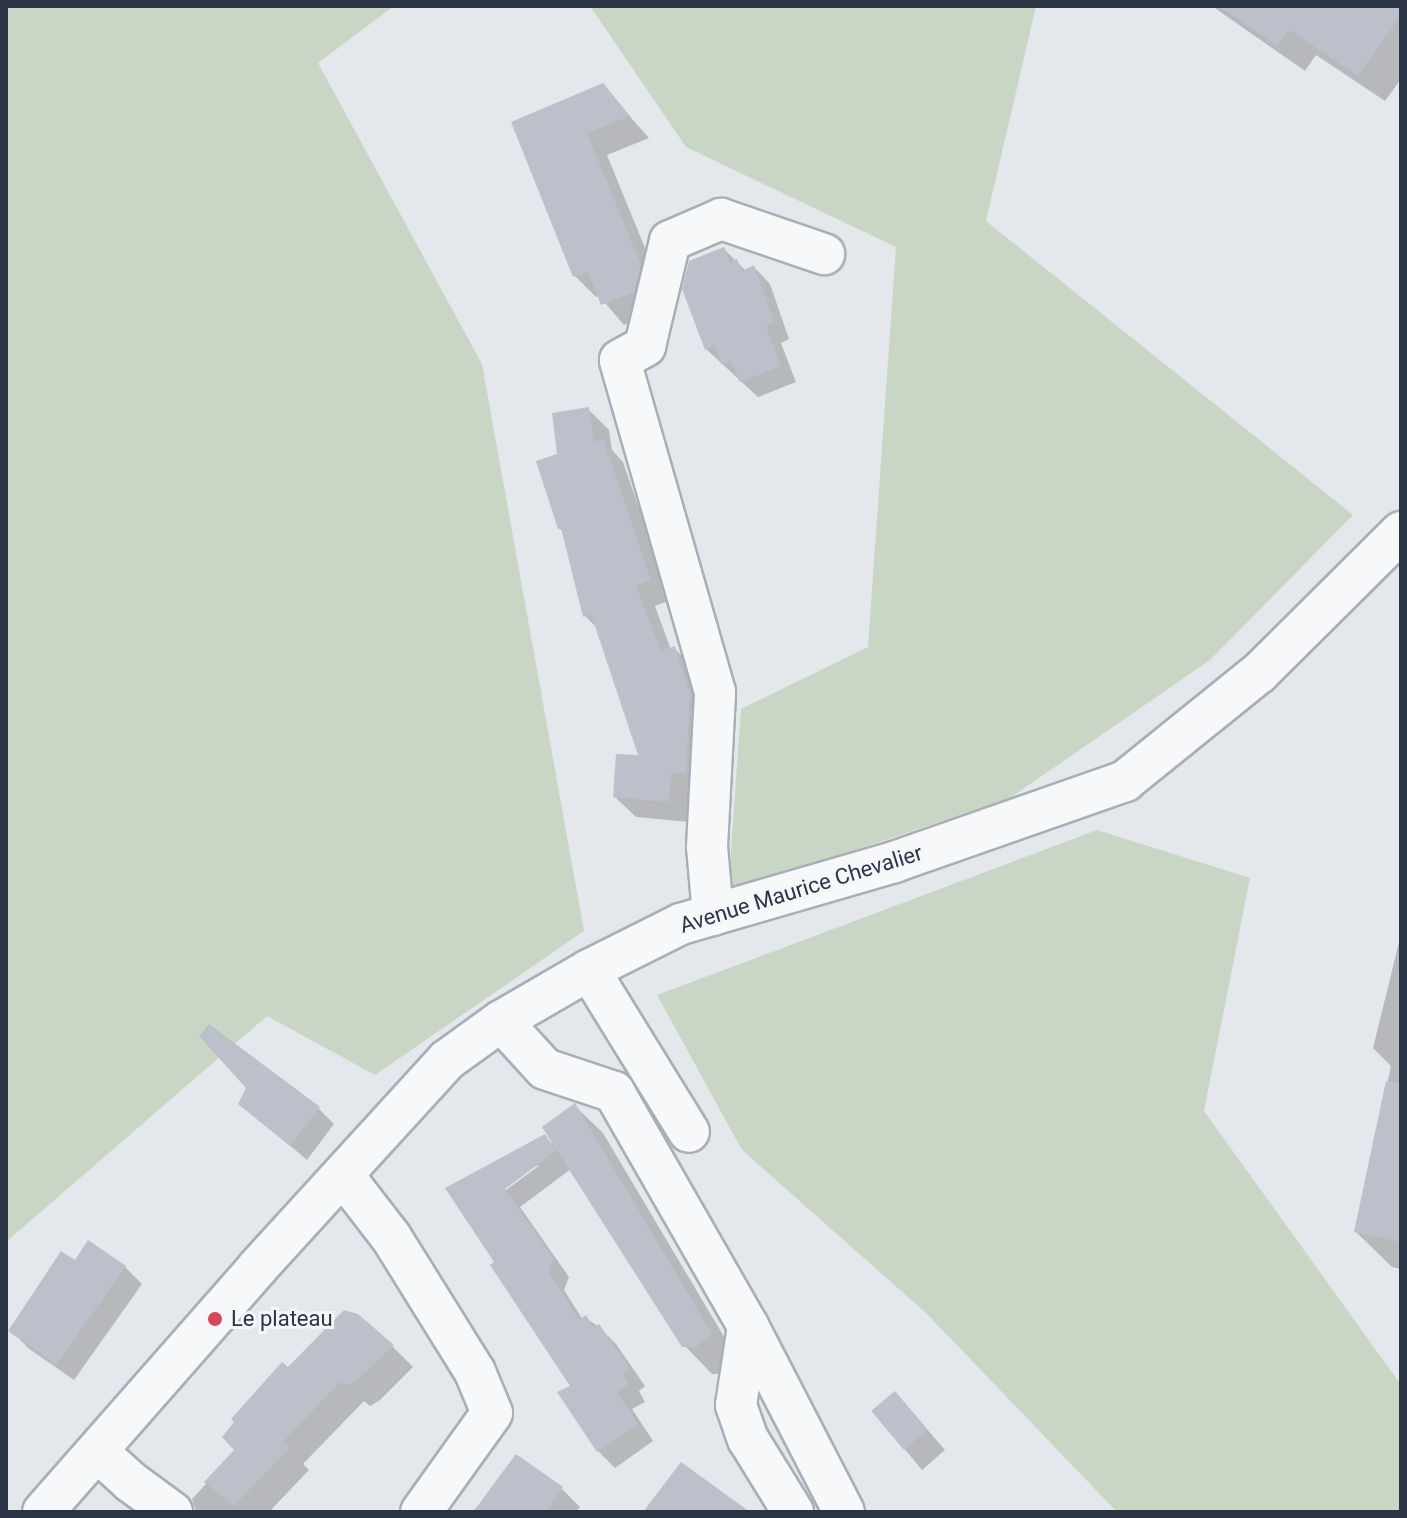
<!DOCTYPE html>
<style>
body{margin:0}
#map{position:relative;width:1407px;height:1518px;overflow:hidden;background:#e4e7ec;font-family:Roboto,sans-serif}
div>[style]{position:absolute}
.green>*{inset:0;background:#c9d6c5}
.shadow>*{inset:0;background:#0003}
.building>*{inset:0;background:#bbc0ca;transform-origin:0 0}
.roads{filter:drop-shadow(2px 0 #a9aeb7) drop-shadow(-2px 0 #a9aeb7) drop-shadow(0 2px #a9aeb7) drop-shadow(0 -2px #a9aeb7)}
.minor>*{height:40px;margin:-20px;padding:0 20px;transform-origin:20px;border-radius:20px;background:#f7f8fa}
.dots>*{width:22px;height:22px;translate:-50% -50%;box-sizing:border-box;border:4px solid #f4f6f9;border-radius:50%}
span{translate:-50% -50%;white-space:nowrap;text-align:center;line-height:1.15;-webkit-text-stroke:6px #f4f6f9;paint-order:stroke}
.street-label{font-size:22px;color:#2b3445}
.poi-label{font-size:22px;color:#2b3445}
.left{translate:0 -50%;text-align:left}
.frame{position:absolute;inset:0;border:8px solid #2b3445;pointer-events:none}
</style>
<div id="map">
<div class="green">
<i style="clip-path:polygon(6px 6px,394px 6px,318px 63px,482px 364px,584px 931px,375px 1075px,267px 1016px,6px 1242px)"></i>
<i style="clip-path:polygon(590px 6px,1036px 6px,986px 221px,1353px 515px,1210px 660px,1010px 798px,728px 893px,741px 709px,868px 647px,896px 247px,686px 147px)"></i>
<i style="clip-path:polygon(1097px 830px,1250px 878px,1204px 1111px,1401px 1385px,1401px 1512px,1117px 1512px,926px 1313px,742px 1150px,657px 995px)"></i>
</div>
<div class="shadow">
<i style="clip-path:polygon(1212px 6px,1400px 6px,1401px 79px,1385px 101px,1316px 55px,1305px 71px)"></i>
<i style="clip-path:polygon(603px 86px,649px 138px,607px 155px,661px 287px,655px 314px,624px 325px,599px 296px,596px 297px,574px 275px,514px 123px)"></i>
<i style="clip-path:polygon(724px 249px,746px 271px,754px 267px,770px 284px,789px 339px,781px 343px,796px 382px,758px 397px,706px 349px)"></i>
<i style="clip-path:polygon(588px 409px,609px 430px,612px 450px,623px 462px,671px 600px,655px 606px,671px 650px,675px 649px,695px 669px,710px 715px,689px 822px,636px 817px,615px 797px,641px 757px,598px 629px,585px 616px,564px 532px,559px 528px,560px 456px)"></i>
<i style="clip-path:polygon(1401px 934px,1401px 1269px,1392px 1267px,1356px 1232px,1391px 1066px,1373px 1048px)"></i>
<i style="clip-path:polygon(240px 1103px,319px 1109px,334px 1124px,307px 1160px)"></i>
<i style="clip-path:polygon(evenodd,575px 1106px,603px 1133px,739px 1362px,724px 1374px,712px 1374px,684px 1345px,571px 1169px,520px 1207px,569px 1277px,564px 1290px,583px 1320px,586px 1318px,599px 1327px,616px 1344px,645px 1386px,639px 1391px,645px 1402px,632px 1409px,653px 1441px,615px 1468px,598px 1451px,573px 1387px,448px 1188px,545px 1137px,555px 1146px,575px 1106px,540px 1165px,498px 1196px,496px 1193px,530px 1168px,540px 1165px)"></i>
<i style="clip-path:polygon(75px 1263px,125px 1267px,142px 1284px,74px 1380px,28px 1348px,11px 1330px)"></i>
<i style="clip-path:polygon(392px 1346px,413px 1367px,380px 1400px,370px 1406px,364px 1401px,303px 1464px,309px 1470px,269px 1512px,196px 1512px,192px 1499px,237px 1450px,288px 1370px)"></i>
<i style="clip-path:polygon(873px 1411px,913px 1413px,945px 1450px,922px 1470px)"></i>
<i style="clip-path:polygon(516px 1456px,562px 1489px,580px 1507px,576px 1512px,477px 1512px)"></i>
</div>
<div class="building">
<i style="clip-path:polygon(1219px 6px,1401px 6px,1401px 15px,1358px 76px,1289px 30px,1277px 46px)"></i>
<i style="clip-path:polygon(603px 83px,630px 116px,587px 133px,641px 265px,634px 292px,601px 305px,588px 272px,573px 277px,511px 122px)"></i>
<i style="clip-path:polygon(724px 247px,730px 262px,737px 259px,742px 271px,754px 265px,774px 322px,766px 326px,781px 366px,740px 382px,731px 361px,722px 365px,715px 344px,705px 350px,682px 289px,689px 261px)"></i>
<i style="clip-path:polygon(589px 407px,594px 442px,603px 439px,651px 580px,636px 586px,661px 651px,675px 646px,690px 693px,686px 773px,671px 773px,669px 802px,613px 797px,616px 754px,638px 755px,591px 614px,583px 617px,561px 528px,558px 529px,536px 461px,557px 454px,552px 413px)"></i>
<i style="clip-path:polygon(209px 1024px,320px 1107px,290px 1146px,238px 1104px,246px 1088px,199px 1036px)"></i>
<i style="clip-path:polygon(1386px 1081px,1401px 1083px,1401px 1242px,1354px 1232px)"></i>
<i style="clip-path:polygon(575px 1103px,712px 1334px,696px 1347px,682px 1347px,542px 1127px)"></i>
<i style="clip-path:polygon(545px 1134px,556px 1151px,505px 1189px,553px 1258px,549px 1272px,579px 1320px,586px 1315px,594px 1328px,599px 1324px,630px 1369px,623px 1374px,629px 1384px,617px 1392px,638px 1424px,597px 1452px,557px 1392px,570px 1386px,490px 1265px,494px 1262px,445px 1188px)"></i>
<i style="clip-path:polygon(88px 1240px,126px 1266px,56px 1365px,8px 1331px,61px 1251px,75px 1260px)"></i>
<i style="clip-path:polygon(344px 1310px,358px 1314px,394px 1345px,358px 1379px,347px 1386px,341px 1381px,283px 1442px,290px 1447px,234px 1506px,204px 1482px,234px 1450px,222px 1437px,234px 1422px,231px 1419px,282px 1362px,288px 1367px)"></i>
<i style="left:895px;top:1391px;width:51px;height:31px;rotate:50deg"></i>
<i style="clip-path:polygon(516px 1454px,563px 1487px,546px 1512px,473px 1512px)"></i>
<i style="clip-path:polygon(681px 1462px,750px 1512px,643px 1512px)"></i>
</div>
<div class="roads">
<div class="minor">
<i style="left:713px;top:915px;width:68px;rotate:-95deg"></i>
<i style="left:707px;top:847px;width:155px;rotate:-87deg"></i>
<i style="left:715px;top:692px;width:345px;rotate:-106deg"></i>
<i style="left:620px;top:360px;width:29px;rotate:-29deg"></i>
<i style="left:645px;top:346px;width:108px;rotate:-76.6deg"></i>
<i style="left:670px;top:241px;width:56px;rotate:-23.3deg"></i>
<i style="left:721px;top:219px;width:109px;rotate:18.8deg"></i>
<i style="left:589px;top:970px;width:190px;rotate:58.3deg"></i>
<i style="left:501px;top:1021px;width:65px;rotate:47.5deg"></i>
<i style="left:545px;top:1069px;width:73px;rotate:18.4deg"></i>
<i style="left:614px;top:1092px;width:270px;rotate:60.2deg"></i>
<i style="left:748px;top:1326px;width:209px;rotate:62.7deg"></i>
<i style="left:343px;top:1175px;width:78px;rotate:52.3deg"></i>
<i style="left:391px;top:1237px;width:159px;rotate:58.1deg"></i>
<i style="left:475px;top:1372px;width:44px;rotate:67.5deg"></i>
<i style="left:492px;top:1413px;width:122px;rotate:125.6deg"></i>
<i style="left:748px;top:1326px;width:80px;rotate:98.6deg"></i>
<i style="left:736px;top:1405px;width:36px;rotate:71deg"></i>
<i style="left:748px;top:1439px;width:86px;rotate:58.3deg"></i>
<i style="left:99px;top:1453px;width:43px;rotate:42.2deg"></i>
<i style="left:131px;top:1482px;width:51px;rotate:36.2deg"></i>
<i style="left:43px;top:1512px;width:326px;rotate:-48.7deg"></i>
<i style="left:258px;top:1267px;width:280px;rotate:-47.6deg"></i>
<i style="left:447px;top:1060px;width:67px;rotate:-35.8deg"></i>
<i style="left:501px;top:1021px;width:102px;rotate:-30.1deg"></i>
<i style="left:589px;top:970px;width:103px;rotate:-26.6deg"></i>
<i style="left:681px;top:924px;width:222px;rotate:-16.2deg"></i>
<i style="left:894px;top:862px;width:245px;rotate:-19.3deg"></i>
<i style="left:1125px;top:781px;width:172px;rotate:-38.9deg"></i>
<i style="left:1259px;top:673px;width:200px;rotate:-44.8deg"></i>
</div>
</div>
<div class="dots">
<i style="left:215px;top:1319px;background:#d1495b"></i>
</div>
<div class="street-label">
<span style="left:801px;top:889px;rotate:-17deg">Avenue Maurice Chevalier</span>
</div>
<div class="poi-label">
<span class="left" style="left:231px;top:1319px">Le plateau</span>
</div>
<div class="frame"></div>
</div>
